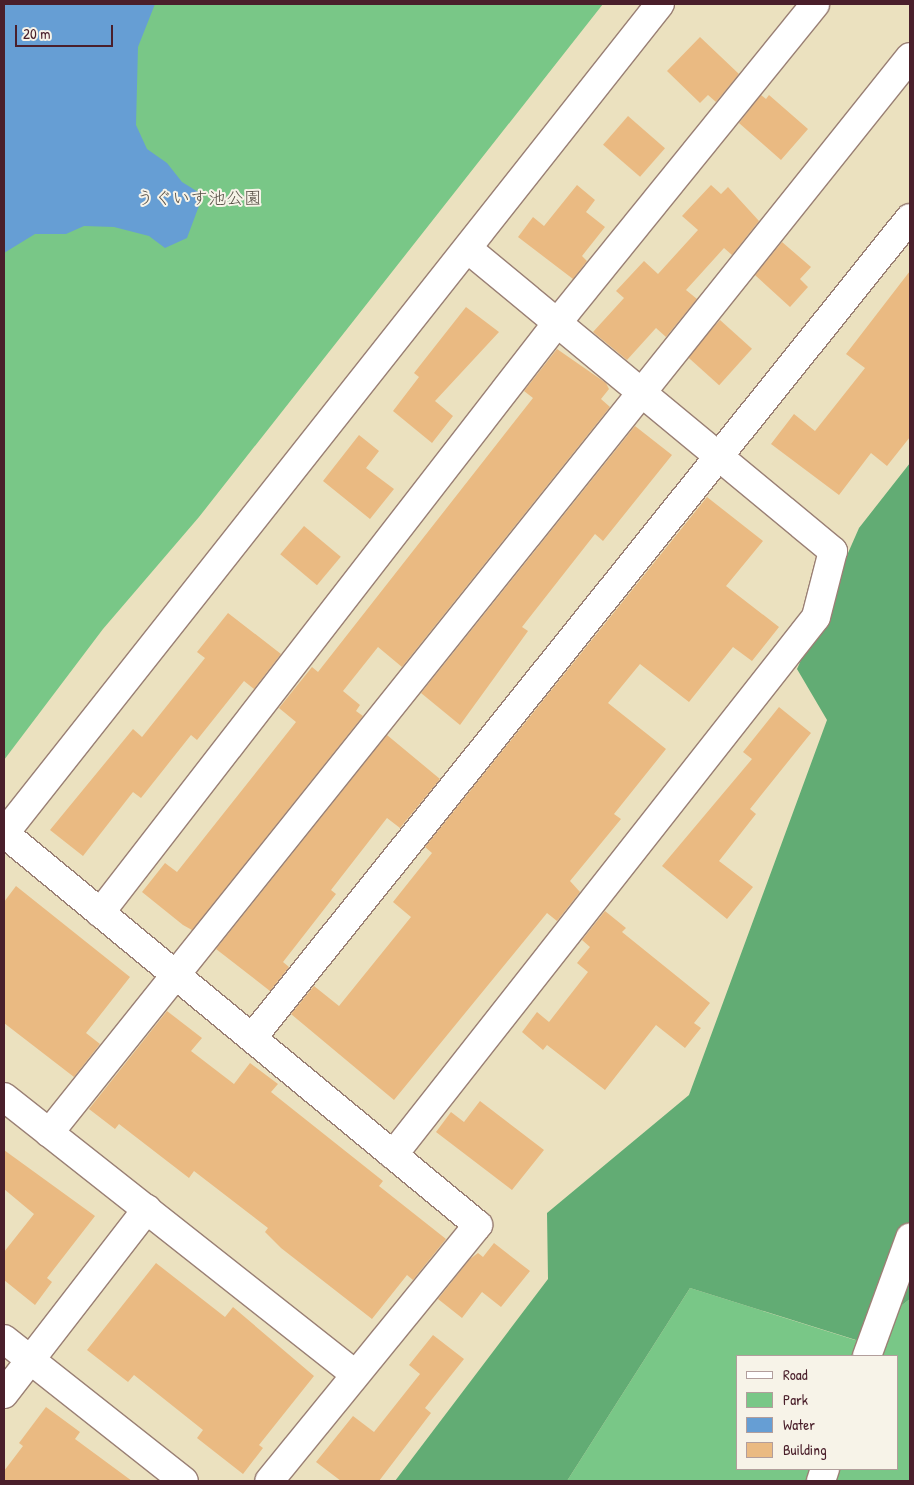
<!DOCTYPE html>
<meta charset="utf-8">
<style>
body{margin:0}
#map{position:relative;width:914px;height:1485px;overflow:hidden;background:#ebe1bf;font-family:"Patrick Hand","Klee One",sans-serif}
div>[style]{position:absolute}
.green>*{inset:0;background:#79c787}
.forest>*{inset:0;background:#62ac74}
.water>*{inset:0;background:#669ed4}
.building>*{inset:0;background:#eaba82;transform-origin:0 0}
.roads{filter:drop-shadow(1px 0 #9a8075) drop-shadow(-1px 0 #9a8075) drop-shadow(0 1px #9a8075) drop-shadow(0 -1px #9a8075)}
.minor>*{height:28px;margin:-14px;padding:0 14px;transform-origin:14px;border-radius:14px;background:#fff}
span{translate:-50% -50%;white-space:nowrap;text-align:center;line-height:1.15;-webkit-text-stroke:4px #f7f3e8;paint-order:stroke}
.park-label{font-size:18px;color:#585147}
.frame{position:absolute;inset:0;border:5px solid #4a1f2b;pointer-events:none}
.legend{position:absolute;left:736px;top:1355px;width:162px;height:115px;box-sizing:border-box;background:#f7f3e8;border:1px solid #b29e9c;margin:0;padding:6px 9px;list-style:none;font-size:15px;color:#4a1f2b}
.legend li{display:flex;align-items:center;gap:10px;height:25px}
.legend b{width:25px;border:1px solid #b29e9c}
.scale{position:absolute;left:15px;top:25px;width:98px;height:22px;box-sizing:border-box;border:2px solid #4a1f2b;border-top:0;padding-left:6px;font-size:15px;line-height:18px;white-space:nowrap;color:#4a1f2b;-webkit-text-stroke:4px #f7f3e8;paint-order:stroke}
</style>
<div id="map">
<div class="green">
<i style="clip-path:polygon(4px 4px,603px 4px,199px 517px,103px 629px,4px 760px)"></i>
<i style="clip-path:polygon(evenodd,690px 1288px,855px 1340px,910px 1299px,910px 1481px,567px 1481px,690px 1288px,738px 1356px,898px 1356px,898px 1469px,738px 1469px,738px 1356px)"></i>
</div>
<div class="forest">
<i style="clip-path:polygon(910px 463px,910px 1299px,856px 1340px,690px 1288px,567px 1481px,395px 1481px,548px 1279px,547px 1213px,689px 1095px,827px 720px,797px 669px,859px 528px)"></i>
</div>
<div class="water">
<i style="clip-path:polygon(4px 4px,155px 4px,138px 47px,136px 125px,147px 149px,167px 163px,182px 182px,203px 195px,187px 238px,165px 248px,149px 236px,114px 227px,84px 226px,66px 234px,35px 234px,4px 253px)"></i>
</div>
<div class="building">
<i style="clip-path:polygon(700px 37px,739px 74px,716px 102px,708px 95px,700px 103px,667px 71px)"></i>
<i style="clip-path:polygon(761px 95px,766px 99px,769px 95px,808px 129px,781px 160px,739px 123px)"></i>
<i style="left:628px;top:116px;width:49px;height:38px;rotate:41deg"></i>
<i style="clip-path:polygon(577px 185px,595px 200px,586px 212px,605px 227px,582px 256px,587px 261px,573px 279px,518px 237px,533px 217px,544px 226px)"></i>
<i style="clip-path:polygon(711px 185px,721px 194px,728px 187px,759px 221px,732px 255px,724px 248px,686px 290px,697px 299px,666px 337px,656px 328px,627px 360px,593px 332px,624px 298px,616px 291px,644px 261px,658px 274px,698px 230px,682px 216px)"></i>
<i style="clip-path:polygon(782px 242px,811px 267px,800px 279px,808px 287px,790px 307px,755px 275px)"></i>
<i style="clip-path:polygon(910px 271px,910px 437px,887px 466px,871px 453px,839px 495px,771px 444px,794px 414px,815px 431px,865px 368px,846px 354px)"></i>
<i style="clip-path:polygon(466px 307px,499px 332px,435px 401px,453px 416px,432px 443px,393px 411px,419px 377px,414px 373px)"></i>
<i style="left:720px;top:320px;width:43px;height:49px;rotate:42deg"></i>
<i style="clip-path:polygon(557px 349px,606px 383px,609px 389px,601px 399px,610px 407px,402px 667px,378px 647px,343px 691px,360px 705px,356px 711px,363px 716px,192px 930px,183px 925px,142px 892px,165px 863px,177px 872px,296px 722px,279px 708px,312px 667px,318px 672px,533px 398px,524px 391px)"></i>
<i style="clip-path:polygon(635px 426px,672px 455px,603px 541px,595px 534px,522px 627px,528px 631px,460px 725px,421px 693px)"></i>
<i style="clip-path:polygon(359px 435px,379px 451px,366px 468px,394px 489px,370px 519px,323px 481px)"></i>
<i style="clip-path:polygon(707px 497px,763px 541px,726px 586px,779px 627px,752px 661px,733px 647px,689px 702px,640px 664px,608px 703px,666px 749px,614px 814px,621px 819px,570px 881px,580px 892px,557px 921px,547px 913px,394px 1100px,291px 1014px,314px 986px,339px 1006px,411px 917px,393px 902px,432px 853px,425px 847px)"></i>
<i style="left:304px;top:526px;width:48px;height:37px;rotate:40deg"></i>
<i style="clip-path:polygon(228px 613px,281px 654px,254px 689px,244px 681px,197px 740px,191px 735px,141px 798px,133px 792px,83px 856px,50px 830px,133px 729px,142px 737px,205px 658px,197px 652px)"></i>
<i style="clip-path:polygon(779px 707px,811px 733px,750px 809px,756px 814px,719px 861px,753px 887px,727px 919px,662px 866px,752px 759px,743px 752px)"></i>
<i style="clip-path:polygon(387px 735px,440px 779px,400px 828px,387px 818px,331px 890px,336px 894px,283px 962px,289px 967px,270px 991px,216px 949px)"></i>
<i style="clip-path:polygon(16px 886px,130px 977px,86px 1033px,100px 1044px,74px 1077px,4px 1023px,4px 902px)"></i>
<i style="clip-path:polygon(605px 911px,626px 928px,622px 932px,710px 1003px,694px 1023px,701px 1028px,685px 1048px,656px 1025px,605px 1090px,547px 1045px,543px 1050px,522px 1032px,537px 1012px,549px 1022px,588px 972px,577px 963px,590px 947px,582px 940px)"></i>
<i style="clip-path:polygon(167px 1011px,202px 1038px,191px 1051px,234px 1084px,250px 1063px,278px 1084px,271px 1092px,383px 1181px,379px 1186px,446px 1239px,413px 1280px,407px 1275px,372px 1319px,281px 1248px,265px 1232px,268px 1228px,194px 1171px,189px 1178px,119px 1124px,115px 1129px,89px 1109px)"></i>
<i style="clip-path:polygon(480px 1101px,544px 1150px,512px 1190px,436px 1132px,451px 1112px,464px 1122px)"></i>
<i style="clip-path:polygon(4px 1150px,95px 1216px,47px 1278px,52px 1282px,35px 1305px,4px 1280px,4px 1252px,34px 1214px,4px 1189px)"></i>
<i style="clip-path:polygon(494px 1243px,530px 1271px,501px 1307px,482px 1292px,462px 1318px,438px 1299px,470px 1259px,478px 1253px,483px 1257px)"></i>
<i style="clip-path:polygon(156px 1263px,225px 1317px,233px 1307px,314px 1376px,259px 1445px,263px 1448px,243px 1474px,197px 1438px,203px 1430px,134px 1375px,128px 1382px,87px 1350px)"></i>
<i style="clip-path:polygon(433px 1335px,464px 1359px,425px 1408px,431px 1413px,379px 1481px,341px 1481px,316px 1462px,353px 1416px,374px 1432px,420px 1374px,409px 1365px)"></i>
<i style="clip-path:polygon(46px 1407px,80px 1432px,75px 1439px,132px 1481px,4px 1481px,4px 1471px,23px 1446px,19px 1443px)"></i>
</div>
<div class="roads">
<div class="minor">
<i style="left:4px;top:833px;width:615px;rotate:39.59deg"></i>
<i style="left:478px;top:1225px;width:330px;rotate:129.2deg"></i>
<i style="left:4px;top:834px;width:1058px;rotate:-51.68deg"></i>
<i style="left:100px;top:913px;width:746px;rotate:-52.24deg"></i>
<i style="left:557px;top:323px;width:410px;rotate:-51deg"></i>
<i style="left:252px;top:1038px;width:1051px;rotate:-51.26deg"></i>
<i style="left:4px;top:1097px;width:447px;rotate:38.3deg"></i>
<i style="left:49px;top:1133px;width:1378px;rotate:-51.33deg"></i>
<i style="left:393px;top:1155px;width:684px;rotate:-51.82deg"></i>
<i style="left:816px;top:617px;width:68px;rotate:-75.6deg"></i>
<i style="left:833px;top:551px;width:474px;rotate:-140.4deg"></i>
<i style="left:4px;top:1339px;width:229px;rotate:38.3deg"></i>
<i style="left:867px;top:1356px;width:126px;rotate:-70deg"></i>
<i style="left:4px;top:1394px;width:234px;rotate:-52.3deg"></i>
<i style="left:821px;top:1481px;width:13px;rotate:-72deg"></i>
</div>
</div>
<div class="park-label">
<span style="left:199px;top:198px">うぐいす池公園</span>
</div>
<div class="frame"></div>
<ul class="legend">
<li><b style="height:6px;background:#fff"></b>Road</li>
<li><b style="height:14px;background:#79c787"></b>Park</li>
<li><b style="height:14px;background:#669ed4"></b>Water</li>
<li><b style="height:14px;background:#eaba82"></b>Building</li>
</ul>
<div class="scale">20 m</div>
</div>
